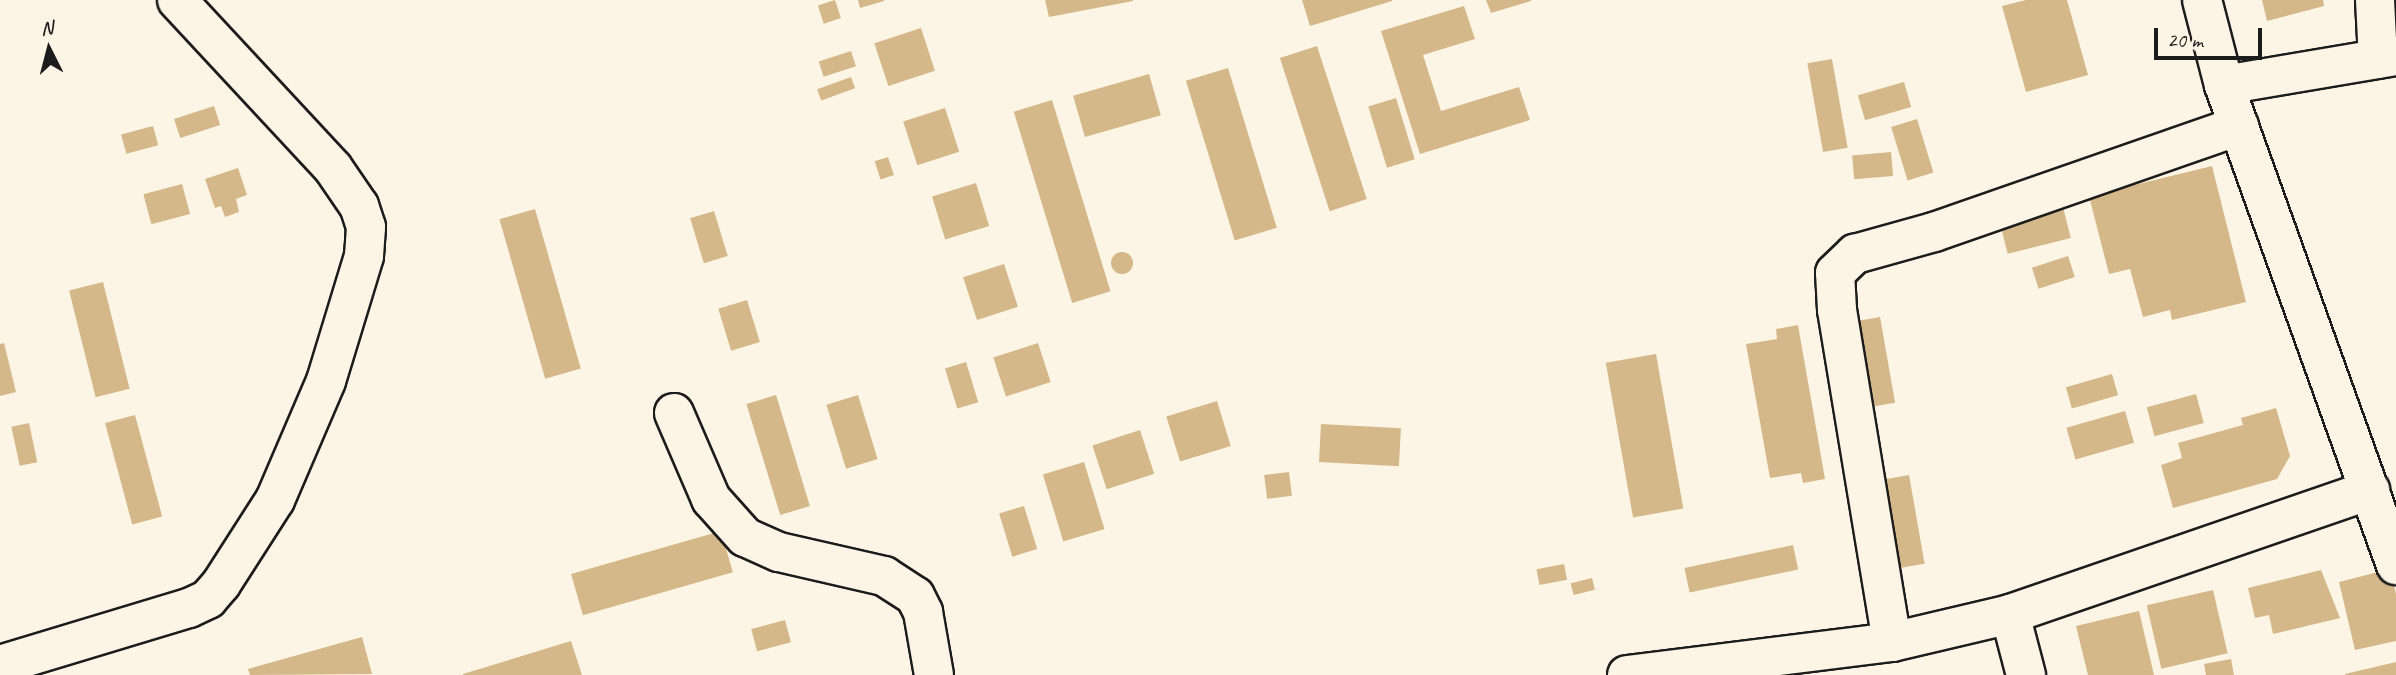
<!DOCTYPE html>
<style>
body{margin:0}
#map{position:relative;width:2396px;height:675px;overflow:hidden;background:#fcf5e5;font-family:Caveat,sans-serif}
div>[style]{position:absolute}
.building>*{inset:0;background:#d5b889;transform-origin:0 0}
.round{border-radius:50%}
.roads{filter:drop-shadow(2px 0 #1c1c1c) drop-shadow(-2px 0 #1c1c1c) drop-shadow(0 2px #1c1c1c) drop-shadow(0 -2px #1c1c1c)}
.minor>*{height:38px;margin:-19px;padding:0 19px;transform-origin:19px;border-radius:19px;background:#fcf5e5}
.tertiary>*{height:38px;margin:-19px;padding:0 19px;transform-origin:19px;border-radius:19px;background:#fcf5e5}
span{translate:-50% -50%;white-space:nowrap;text-align:center;line-height:1.15;-webkit-text-stroke:7px #fcf5e5;paint-order:stroke}
.north{position:absolute;left:14px;top:14px;width:70px;height:70px;-webkit-text-stroke:5px #fcf5e5;paint-order:stroke;rotate:354deg;font-size:19px;font-weight:700;line-height:28px;text-align:center;color:#1c1c1c}
.north::after{content:'';display:block;margin:auto;width:24px;height:32px;background:#1c1c1c;clip-path:polygon(50% 0,100% 100%,50% 72%,0 100%)}
.scale{position:absolute;left:2154px;top:28px;width:108px;height:32px;box-sizing:border-box;border:4px solid #1c1c1c;border-top:0;padding-left:9px;font-size:21px;line-height:24px;white-space:nowrap;color:#1c1c1c;-webkit-text-stroke:5px #fcf5e5;paint-order:stroke}
</style>
<div id="map">
<div class="building">
<i style="left:835px;top:0;width:19px;height:18px;rotate:72deg"></i>
<i style="clip-path:polygon(858px 0,884px 0,884px 1px,860px 8px)"></i>
<i style="clip-path:polygon(1045px 0,1133px 0,1133px 1px,1049px 17px)"></i>
<i style="clip-path:polygon(1302px 0,1392px 0,1392px 1px,1310px 26px)"></i>
<i style="clip-path:polygon(1486px 0,1531px 0,1531px 1px,1491px 13px)"></i>
<i style="clip-path:polygon(2026px 0,2067px 0,2088px 75px,2026px 92px,2002px 6px)"></i>
<i style="clip-path:polygon(2262px 0,2323px 0,2324px 6px,2267px 21px)"></i>
<i style="clip-path:polygon(1464px 6px,1475px 39px,1423px 55px,1441px 111px,1519px 87px,1530px 120px,1420px 154px,1381px 31px)"></i>
<i style="left:921px;top:28px;width:45px;height:49px;rotate:72deg"></i>
<i style="left:1317px;top:46px;width:161px;height:39px;rotate:72deg"></i>
<i style="left:851px;top:51px;width:16px;height:34px;rotate:72deg"></i>
<i style="left:1832px;top:59px;width:90px;height:25px;rotate:80deg"></i>
<i style="left:1228px;top:68px;width:167px;height:44px;rotate:73deg"></i>
<i style="left:1149px;top:74px;width:43px;height:79px;rotate:74deg"></i>
<i style="left:851px;top:77px;width:12px;height:36px;rotate:70deg"></i>
<i style="left:1904px;top:82px;width:26px;height:48px;rotate:74deg"></i>
<i style="left:1396px;top:98px;width:64px;height:29px;rotate:73deg"></i>
<i style="left:1052px;top:100px;width:200px;height:40px;rotate:73deg"></i>
<i style="left:214px;top:106px;width:20px;height:42px;rotate:72deg"></i>
<i style="left:945px;top:108px;width:46px;height:44px;rotate:72deg"></i>
<i style="left:1917px;top:119px;width:56px;height:27px;rotate:73deg"></i>
<i style="left:153px;top:126px;width:20px;height:33px;rotate:75deg"></i>
<i style="left:1891px;top:152px;width:24px;height:39px;rotate:85deg"></i>
<i style="left:888px;top:157px;width:19px;height:14px;rotate:72deg"></i>
<i style="clip-path:polygon(2212px 166px,2246px 302px,2172px 320px,2170px 310px,2143px 317px,2130px 269px,2109px 274px,2089px 196px)"></i>
<i style="clip-path:polygon(238px 168px,247px 195px,236px 199px,239px 212px,225px 217px,221px 206px,215px 208px,205px 179px)"></i>
<i style="left:976px;top:183px;width:45px;height:46px;rotate:73deg"></i>
<i style="left:182px;top:184px;width:31px;height:40px;rotate:75deg"></i>
<i style="left:2063px;top:207px;width:32px;height:65px;rotate:76deg"></i>
<i style="left:535px;top:209px;width:166px;height:37px;rotate:74deg"></i>
<i style="left:714px;top:211px;width:47px;height:25px;rotate:73deg"></i>
<i class="round" style="left:1111px;top:252px;width:22px;height:22px"></i>
<i style="left:2068px;top:256px;width:22px;height:38px;rotate:72deg"></i>
<i style="left:1004px;top:264px;width:45px;height:43px;rotate:72deg"></i>
<i style="left:103px;top:282px;width:110px;height:35px;rotate:76deg"></i>
<i style="left:747px;top:300px;width:44px;height:30px;rotate:73deg"></i>
<i style="left:1880px;top:317px;width:87px;height:27px;rotate:80deg"></i>
<i style="clip-path:polygon(1798px 325px,1825px 479px,1803px 483px,1801px 473px,1770px 478px,1746px 344px,1777px 339px,1776px 329px)"></i>
<i style="clip-path:polygon(4px 343px,16px 392px,0 396px,0 344px)"></i>
<i style="left:1038px;top:343px;width:41px;height:47px;rotate:72deg"></i>
<i style="left:1656px;top:354px;width:157px;height:51px;rotate:80deg"></i>
<i style="left:966px;top:362px;width:42px;height:22px;rotate:73deg"></i>
<i style="left:2112px;top:374px;width:22px;height:48px;rotate:74deg"></i>
<i style="left:2196px;top:394px;width:30px;height:51px;rotate:75deg"></i>
<i style="left:776px;top:395px;width:116px;height:31px;rotate:73deg"></i>
<i style="left:858px;top:395px;width:67px;height:33px;rotate:73deg"></i>
<i style="left:1217px;top:401px;width:47px;height:53px;rotate:73deg"></i>
<i style="clip-path:polygon(2276px 408px,2290px 456px,2277px 479px,2173px 508px,2161px 465px,2182px 458px,2178px 443px,2243px 425px,2241px 418px)"></i>
<i style="left:2125px;top:411px;width:33px;height:61px;rotate:74deg"></i>
<i style="left:135px;top:415px;width:105px;height:31px;rotate:75deg"></i>
<i style="left:29px;top:423px;width:40px;height:18px;rotate:78deg"></i>
<i style="left:1321px;top:424px;width:80px;height:38px;rotate:3deg"></i>
<i style="left:1140px;top:430px;width:46px;height:50px;rotate:72deg"></i>
<i style="left:1084px;top:462px;width:70px;height:43px;rotate:73deg"></i>
<i style="left:1289px;top:472px;width:24px;height:25px;rotate:83deg"></i>
<i style="left:1909px;top:475px;width:90px;height:33px;rotate:80deg"></i>
<i style="left:1024px;top:506px;width:45px;height:26px;rotate:73deg"></i>
<i style="left:721px;top:531px;width:43px;height:156px;rotate:74deg"></i>
<i style="left:1793px;top:545px;width:25px;height:111px;rotate:78deg"></i>
<i style="left:1564px;top:564px;width:16px;height:28px;rotate:79deg"></i>
<i style="clip-path:polygon(2390px 569px,2396px 594px,2396px 641px,2355px 650px,2339px 582px)"></i>
<i style="clip-path:polygon(2321px 570px,2340px 618px,2273px 634px,2269px 615px,2255px 618px,2248px 588px)"></i>
<i style="left:1592px;top:578px;width:12px;height:22px;rotate:76deg"></i>
<i style="left:2213px;top:590px;width:65px;height:68px;rotate:77deg"></i>
<i style="clip-path:polygon(2139px 611px,2154px 675px,2088px 675px,2076px 626px)"></i>
<i style="left:785px;top:620px;width:23px;height:35px;rotate:75deg"></i>
<i style="clip-path:polygon(362px 637px,372px 674px,250px 675px,248px 669px)"></i>
<i style="clip-path:polygon(571px 641px,582px 675px,463px 675px,463px 674px)"></i>
<i style="clip-path:polygon(2231px 659px,2234px 675px,2206px 675px,2204px 664px)"></i>
<i style="clip-path:polygon(2396px 662px,2396px 675px,2345px 675px,2345px 674px)"></i>
</div>
<div class="roads">
<div class="minor">
<i style="left:2375px;top:0;width:59px;rotate:87.1deg"></i>
<i style="left:2224px;top:85px;width:174px;rotate:-9.6deg"></i>
<i style="left:674px;top:413px;width:94px;rotate:66.7deg"></i>
<i style="left:711px;top:499px;width:51px;rotate:48.2deg"></i>
<i style="left:745px;top:537px;width:37px;rotate:24deg"></i>
<i style="left:779px;top:552px;width:108px;rotate:12.9deg"></i>
<i style="left:884px;top:576px;width:37px;rotate:33deg"></i>
<i style="left:915px;top:596px;width:18px;rotate:63deg"></i>
<i style="left:923px;top:612px;width:64px;rotate:80.1deg"></i>
<i style="left:2010px;top:614px;width:63px;rotate:75.3deg"></i>
<i style="left:1892px;top:642px;width:337px;rotate:-99.4deg"></i>
<i style="left:1837px;top:310px;width:37px;rotate:-93deg"></i>
<i style="left:1835px;top:273px;width:28px;rotate:-44deg"></i>
<i style="left:1855px;top:254px;width:82px;rotate:-15.6deg"></i>
<i style="left:1934px;top:232px;width:323px;rotate:-19.2deg"></i>
<i style="left:0;top:665px;width:197px;rotate:-16.8deg"></i>
<i style="left:189px;top:608px;width:21px;rotate:-25deg"></i>
<i style="left:208px;top:599px;width:20px;rotate:-49deg"></i>
<i style="left:221px;top:584px;width:100px;rotate:-57.3deg"></i>
<i style="left:275px;top:500px;width:129px;rotate:-66.8deg"></i>
<i style="left:326px;top:381px;width:131px;rotate:-73.1deg"></i>
<i style="left:364px;top:256px;width:29px;rotate:-86deg"></i>
<i style="left:366px;top:227px;width:22px;rotate:-108deg"></i>
<i style="left:359px;top:206px;width:46px;rotate:-124.4deg"></i>
<i style="left:333px;top:168px;width:229px;rotate:-132.9deg"></i>
<i style="left:1627px;top:675px;width:267px;rotate:-7.1deg"></i>
<i style="left:1892px;top:642px;width:121px;rotate:-13.3deg"></i>
<i style="left:2010px;top:614px;width:381px;rotate:-19deg"></i>
</div>
<div class="tertiary">
<i style="left:2202px;top:0;width:88px;rotate:75.5deg"></i>
<i style="left:2224px;top:85px;width:510px;rotate:70.29deg"></i>
</div>
</div>
<div class="north">N</div>
<div class="scale">20 m</div>
</div>
